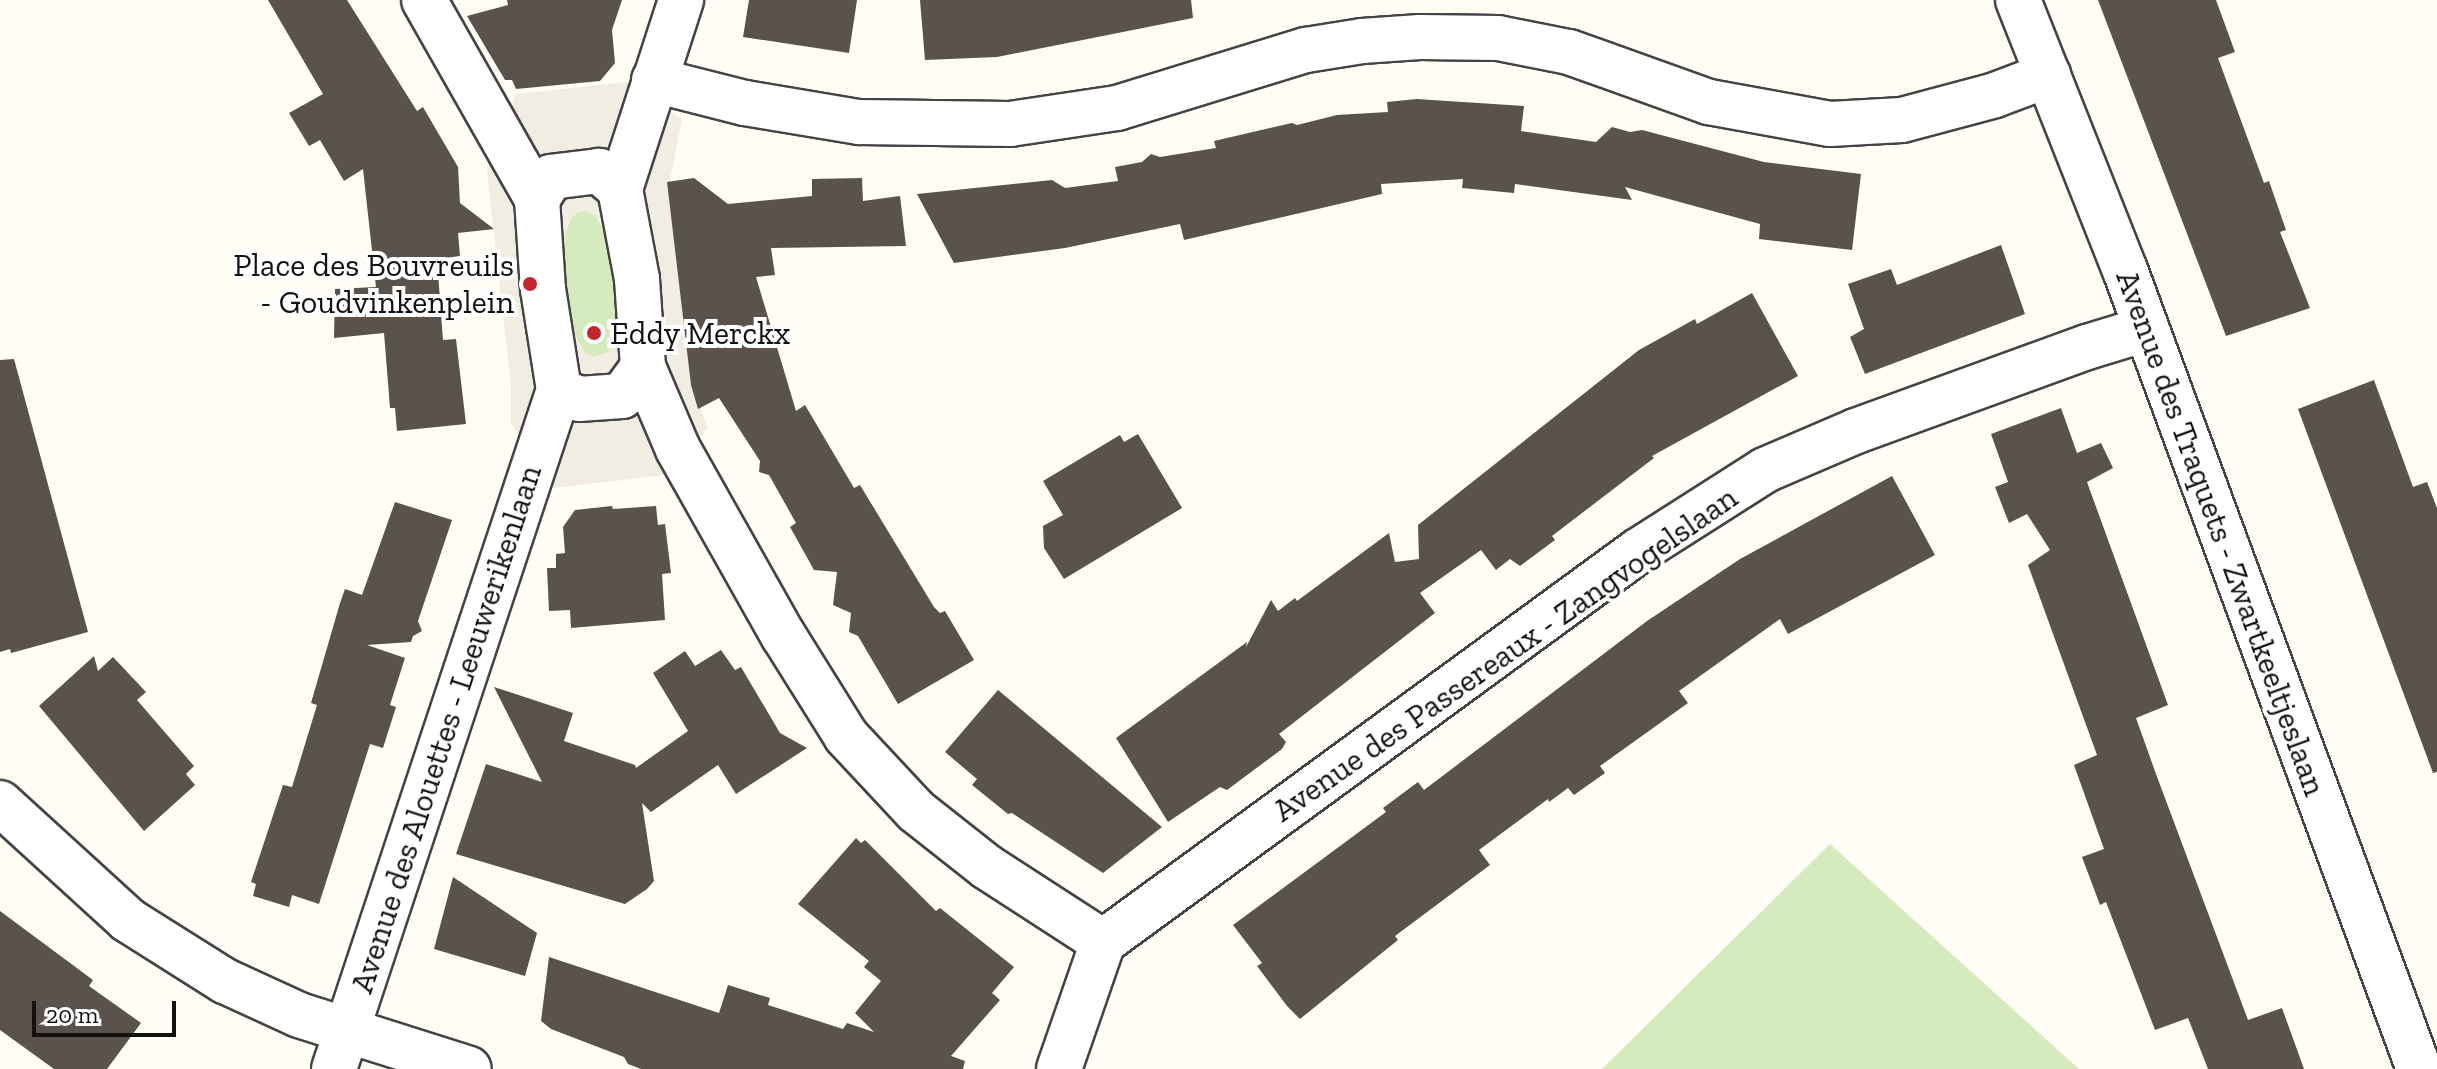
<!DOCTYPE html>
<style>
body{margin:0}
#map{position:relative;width:2437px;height:1069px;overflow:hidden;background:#fffdf5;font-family:"Zilla Slab",serif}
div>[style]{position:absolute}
.green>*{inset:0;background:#d5ebbd}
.plaza>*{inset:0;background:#f1ede2}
.building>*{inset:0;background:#5a524d}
.roads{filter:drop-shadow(2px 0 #444) drop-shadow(-2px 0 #444) drop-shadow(0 2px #444) drop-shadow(0 -2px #444)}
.minor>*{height:44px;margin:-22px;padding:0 22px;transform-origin:22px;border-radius:22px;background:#fff}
.dots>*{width:22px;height:22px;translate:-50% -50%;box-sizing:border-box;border:4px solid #fff;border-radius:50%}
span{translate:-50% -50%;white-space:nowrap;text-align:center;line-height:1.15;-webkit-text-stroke:8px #fff;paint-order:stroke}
.poi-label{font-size:32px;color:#111}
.right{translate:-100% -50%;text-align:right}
.left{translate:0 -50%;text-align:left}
.street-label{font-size:32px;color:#111}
.scale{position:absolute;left:32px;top:1001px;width:144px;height:36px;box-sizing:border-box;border:4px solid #111;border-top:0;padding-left:10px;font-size:24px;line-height:28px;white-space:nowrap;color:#111;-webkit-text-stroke:6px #fff;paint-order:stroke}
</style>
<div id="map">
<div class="green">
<i style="clip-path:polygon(585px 211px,595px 215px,613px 243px,622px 325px,616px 342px,607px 353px,594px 357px,584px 352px,567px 319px,559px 252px,570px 220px,576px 213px)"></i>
<i style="clip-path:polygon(1830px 844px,2079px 1069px,1602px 1069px)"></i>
</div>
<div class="plaza">
<i style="clip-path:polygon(evenodd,626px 82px,682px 119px,668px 191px,691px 385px,708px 428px,666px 475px,554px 488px,511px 423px,511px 386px,487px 172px,516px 94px,626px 82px,585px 211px,595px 215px,605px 227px,623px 301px,616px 342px,607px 353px,594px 357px,584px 352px,567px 319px,559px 252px,569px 220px,576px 213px,585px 211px)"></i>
</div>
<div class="building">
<i style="clip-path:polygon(268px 0,347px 0,417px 111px,423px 107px,458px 167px,460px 203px,494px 229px,458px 233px,460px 256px,437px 259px,443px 340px,456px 339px,466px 424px,397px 431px,395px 408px,390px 408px,384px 333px,334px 338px,335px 289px,376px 287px,363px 169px,344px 181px,320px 140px,309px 146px,289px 113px,323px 94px)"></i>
<i style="clip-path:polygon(507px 0,622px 0,612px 30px,615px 63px,600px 81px,516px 89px,512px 80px,505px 80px,467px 16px,508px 5px)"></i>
<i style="clip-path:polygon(749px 0,857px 0,849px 53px,743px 37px)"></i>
<i style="clip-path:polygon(920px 0,1191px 0,1193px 18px,997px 57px,925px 60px)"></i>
<i style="clip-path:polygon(2098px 0,2216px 0,2235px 52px,2218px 58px,2264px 183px,2269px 181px,2286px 230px,2280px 232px,2310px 308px,2226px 336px)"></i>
<i style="clip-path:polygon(1417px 99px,1524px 106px,1521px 131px,1596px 142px,1612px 127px,1630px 132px,1642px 130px,1764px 162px,1861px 174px,1852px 250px,1759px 239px,1760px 224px,1625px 187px,1632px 200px,1515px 184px,1514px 193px,1462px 188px,1463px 179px,1381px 184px,1382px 194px,1184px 240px,1180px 224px,1065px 248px,954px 263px,917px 194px,1052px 180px,1065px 188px,1118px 181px,1115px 167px,1142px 162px,1151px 154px,1160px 157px,1216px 148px,1214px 141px,1292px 123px,1297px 125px,1337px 115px,1388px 112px,1387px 102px)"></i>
<i style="clip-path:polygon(694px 178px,728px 204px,812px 196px,812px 179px,862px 178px,863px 201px,900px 196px,906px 246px,771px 248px,775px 275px,756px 277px,796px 411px,805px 405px,854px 488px,860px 485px,934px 607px,940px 613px,945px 611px,974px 660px,898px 704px,858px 636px,849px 632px,851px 613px,833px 605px,837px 572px,814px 570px,790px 527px,796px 523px,769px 475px,759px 472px,760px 461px,719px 398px,698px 409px,691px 385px,667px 182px)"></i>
<i style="clip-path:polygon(2001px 245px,2025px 314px,1865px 374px,1850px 337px,1864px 329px,1848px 284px,1891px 269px,1897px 285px)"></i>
<i style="clip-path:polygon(1752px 293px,1798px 376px,1652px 456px,1654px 458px,1552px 536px,1555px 540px,1520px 566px,1510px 559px,1496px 570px,1481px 550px,1420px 593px,1435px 613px,1279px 734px,1286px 742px,1282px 749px,1227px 790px,1220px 787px,1168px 822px,1116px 738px,1247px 642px,1246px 647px,1271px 600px,1278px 611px,1295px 598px,1297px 601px,1389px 533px,1395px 562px,1419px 559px,1418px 525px,1639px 350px,1695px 319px,1697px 324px)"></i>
<i style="clip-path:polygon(14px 359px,88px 632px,11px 653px,10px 649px,0 652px,0 360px)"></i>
<i style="clip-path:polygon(2374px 380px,2413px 487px,2427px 482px,2437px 508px,2437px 772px,2433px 773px,2298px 409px)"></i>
<i style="clip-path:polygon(2061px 408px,2077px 453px,2101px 443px,2113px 468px,2087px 482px,2168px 705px,2136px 718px,2156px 774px,2248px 1020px,2282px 1008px,2304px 1069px,2208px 1069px,2188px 1018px,2155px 1030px,2106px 902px,2100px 905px,2082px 857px,2104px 849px,2074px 765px,2097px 755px,2028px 565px,2050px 550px,2027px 514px,2009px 523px,1995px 487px,2008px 482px,1991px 434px)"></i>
<i style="clip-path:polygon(1138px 434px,1182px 508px,1064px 579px,1044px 548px,1043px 526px,1063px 515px,1043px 481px,1120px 435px,1124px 442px)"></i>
<i style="clip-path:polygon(1892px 476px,1935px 555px,1788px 634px,1780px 619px,1679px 691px,1688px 703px,1600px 766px,1605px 773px,1574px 795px,1568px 788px,1549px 802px,1548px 799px,1479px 850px,1490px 865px,1395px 936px,1398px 940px,1300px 1019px,1287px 1006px,1257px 966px,1262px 963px,1233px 925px,1386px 812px,1383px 808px,1418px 782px,1424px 790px,1647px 621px,1740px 559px)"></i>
<i style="clip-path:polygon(395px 502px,452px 520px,418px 621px,422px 631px,413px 636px,411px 642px,367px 645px,405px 658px,390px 705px,396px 707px,383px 748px,370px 744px,319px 904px,292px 895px,289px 907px,253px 896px,256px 884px,251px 882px,283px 785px,292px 787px,317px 705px,311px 703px,340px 603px,345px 589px,362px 595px)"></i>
<i style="clip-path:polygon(612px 506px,613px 509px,656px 506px,658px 525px,665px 524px,671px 573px,662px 574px,665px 620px,571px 628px,570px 610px,549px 611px,547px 568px,556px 568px,556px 554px,565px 553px,563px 527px,575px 510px)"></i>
<i style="clip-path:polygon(721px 650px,735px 670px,741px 667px,780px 733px,807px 748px,736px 794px,718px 765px,651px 812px,642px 803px,654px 881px,647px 889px,625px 904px,456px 854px,486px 764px,542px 782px,494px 687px,573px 713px,564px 741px,635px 765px,636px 768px,688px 731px,653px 673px,685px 651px,695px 666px)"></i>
<i style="clip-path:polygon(94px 656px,98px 671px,113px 657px,146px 692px,137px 700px,194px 766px,186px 774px,195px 785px,144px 831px,39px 706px)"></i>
<i style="clip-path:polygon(998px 690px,1023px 711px,1162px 827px,1103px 873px,1012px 813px,1008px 814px,972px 785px,977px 779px,945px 752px)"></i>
<i style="clip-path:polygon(856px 838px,861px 843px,865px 840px,936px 911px,940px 908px,1014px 967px,992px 993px,1000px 1000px,951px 1056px,965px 1061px,963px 1069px,641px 1069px,628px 1064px,624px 1057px,551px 1029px,541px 1021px,549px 957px,719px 1013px,728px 985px,770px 998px,768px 1005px,843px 1029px,847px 1023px,874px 1032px,855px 1013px,881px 981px,864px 967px,869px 961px,798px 904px)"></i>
<i style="clip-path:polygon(453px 877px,537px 933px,525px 976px,434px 949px)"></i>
<i style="clip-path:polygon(0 911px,93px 980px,89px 986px,141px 1023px,107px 1069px,54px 1069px,0 1030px)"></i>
</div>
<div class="roads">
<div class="minor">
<i style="left:424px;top:0;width:229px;rotate:60.4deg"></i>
<i style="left:2018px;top:0;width:290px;rotate:68.4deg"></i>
<i style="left:2125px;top:270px;width:851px;rotate:69.8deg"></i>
<i style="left:654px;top:80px;width:94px;rotate:14.2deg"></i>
<i style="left:745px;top:103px;width:116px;rotate:9.5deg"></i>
<i style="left:859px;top:122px;width:151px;rotate:0.8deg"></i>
<i style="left:1010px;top:124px;width:108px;rotate:-8.5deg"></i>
<i style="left:1117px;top:108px;width:198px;rotate:-17.1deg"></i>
<i style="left:1306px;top:50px;width:57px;rotate:-9.1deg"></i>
<i style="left:1362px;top:41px;width:58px;rotate:-3.9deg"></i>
<i style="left:1420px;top:37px;width:78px;rotate:0.7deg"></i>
<i style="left:1498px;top:38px;width:72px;rotate:11.2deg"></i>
<i style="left:1569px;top:52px;width:149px;rotate:19.7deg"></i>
<i style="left:1709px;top:102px;width:123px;rotate:10.3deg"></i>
<i style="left:1830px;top:124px;width:72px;rotate:-3.2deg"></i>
<i style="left:1902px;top:120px;width:96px;rotate:-15deg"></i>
<i style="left:1995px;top:95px;width:57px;rotate:-20.7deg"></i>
<i style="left:620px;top:189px;width:28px;rotate:-139deg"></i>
<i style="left:599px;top:171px;width:48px;rotate:172.9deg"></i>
<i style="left:551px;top:177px;width:26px;rotate:122deg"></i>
<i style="left:537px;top:199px;width:90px;rotate:86.2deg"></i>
<i style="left:543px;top:289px;width:102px;rotate:81deg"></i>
<i style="left:559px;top:390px;width:22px;rotate:24deg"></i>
<i style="left:579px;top:399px;width:43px;rotate:-4deg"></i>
<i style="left:622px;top:396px;width:36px;rotate:-54deg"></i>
<i style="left:643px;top:367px;width:88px;rotate:-93.9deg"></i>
<i style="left:637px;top:279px;width:92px;rotate:-100.7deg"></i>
<i style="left:620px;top:189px;width:199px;rotate:-72.1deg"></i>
<i style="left:643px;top:367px;width:89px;rotate:66.9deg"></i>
<i style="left:678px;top:449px;width:214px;rotate:60.6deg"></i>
<i style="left:783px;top:635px;width:119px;rotate:58deg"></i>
<i style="left:846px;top:736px;width:103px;rotate:47deg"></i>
<i style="left:916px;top:811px;width:90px;rotate:38.3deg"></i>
<i style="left:987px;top:867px;width:138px;rotate:32.9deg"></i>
<i style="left:0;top:803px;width:173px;rotate:42.4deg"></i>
<i style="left:128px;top:920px;width:115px;rotate:32.2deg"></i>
<i style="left:225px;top:981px;width:81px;rotate:24.7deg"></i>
<i style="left:299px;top:1015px;width:178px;rotate:17.6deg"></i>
<i style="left:334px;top:1069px;width:715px;rotate:-71.67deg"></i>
<i style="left:1059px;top:1069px;width:134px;rotate:-70.9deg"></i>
<i style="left:1103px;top:942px;width:663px;rotate:-36.16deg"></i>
<i style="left:1638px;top:551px;width:151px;rotate:-32.5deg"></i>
<i style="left:1765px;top:470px;width:99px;rotate:-23.2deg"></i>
<i style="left:1856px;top:431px;width:246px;rotate:-20deg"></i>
<i style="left:2087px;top:347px;width:62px;rotate:-17deg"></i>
</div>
</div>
<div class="dots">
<i style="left:530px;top:284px;background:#c4262e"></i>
<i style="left:594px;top:333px;background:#c4262e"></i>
</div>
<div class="poi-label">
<span class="right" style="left:514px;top:284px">Place des Bouvreuils<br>- Goudvinkenplein</span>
<span class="left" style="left:610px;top:333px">Eddy Merckx</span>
</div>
<div class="street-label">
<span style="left:2221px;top:533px;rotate:70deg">Avenue des Traquets - Zwartkeeltjeslaan</span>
<span style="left:1505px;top:654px;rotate:-35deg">Avenue des Passereaux - Zangvogelslaan</span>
<span style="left:446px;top:729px;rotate:-72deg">Avenue des Alouettes - Leeuwerikenlaan</span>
</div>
<div class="scale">20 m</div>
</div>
